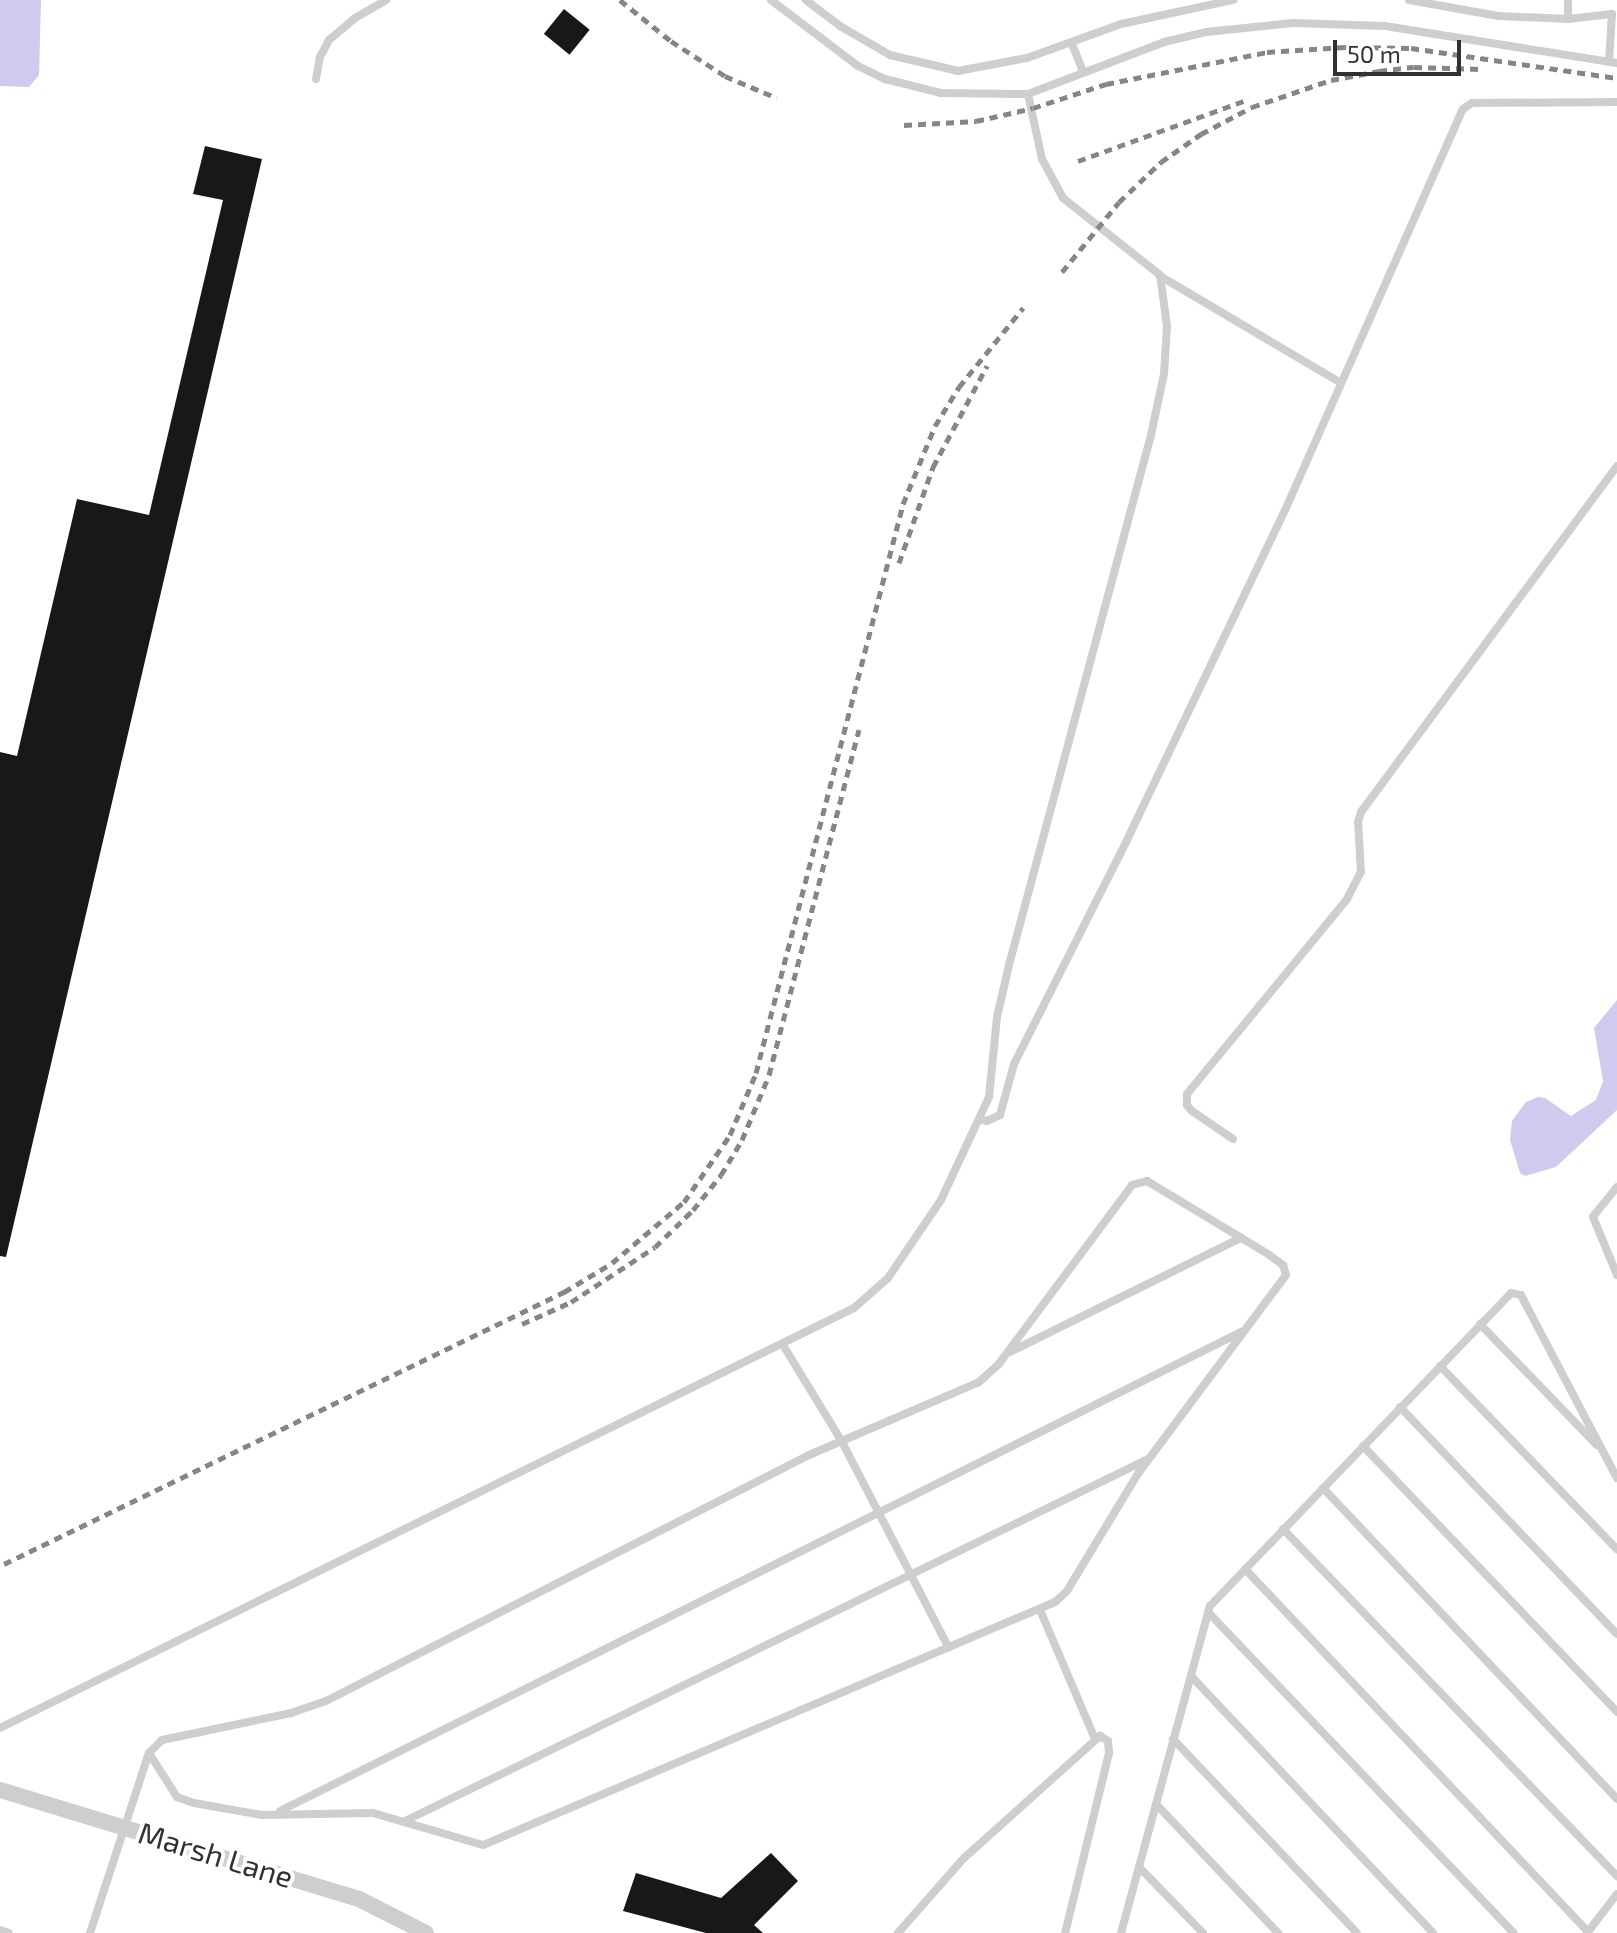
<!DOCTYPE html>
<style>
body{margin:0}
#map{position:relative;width:1617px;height:1933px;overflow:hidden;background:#fff;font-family:"Exo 2",sans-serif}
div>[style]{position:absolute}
.water>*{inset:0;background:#cecbee}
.building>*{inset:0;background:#181818;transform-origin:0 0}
.service>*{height:8px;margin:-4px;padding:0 4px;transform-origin:4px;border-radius:4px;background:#cecece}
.minor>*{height:16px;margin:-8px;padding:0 8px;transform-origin:8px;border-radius:8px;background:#cecece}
.rail>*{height:5px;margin-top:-2.5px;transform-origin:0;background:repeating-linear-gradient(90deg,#868686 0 8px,transparent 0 14px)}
span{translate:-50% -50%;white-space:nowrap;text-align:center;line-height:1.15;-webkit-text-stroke:8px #fff;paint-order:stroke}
.street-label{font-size:30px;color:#313131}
.scale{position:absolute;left:1333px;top:40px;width:128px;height:36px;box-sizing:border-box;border:4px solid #313131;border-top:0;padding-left:10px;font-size:24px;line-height:28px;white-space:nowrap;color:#313131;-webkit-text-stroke:6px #fff;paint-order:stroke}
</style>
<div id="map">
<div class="water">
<i style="clip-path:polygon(0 0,41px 0,39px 75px,29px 87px,0 86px)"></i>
<i style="clip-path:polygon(1617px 1000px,1617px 1110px,1556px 1167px,1525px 1176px,1520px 1173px,1510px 1140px,1512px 1121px,1526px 1102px,1538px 1097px,1545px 1098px,1571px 1116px,1596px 1100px,1603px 1081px,1594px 1028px)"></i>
</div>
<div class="building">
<i style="left:564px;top:9px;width:33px;height:32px;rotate:39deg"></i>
<i style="clip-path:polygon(205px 146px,262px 159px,6px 1257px,0 1256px,0 752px,17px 756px,77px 499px,149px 515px,223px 200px,193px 194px)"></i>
<i style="clip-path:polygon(771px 1853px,798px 1881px,754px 1925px,763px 1933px,706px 1933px,623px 1911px,636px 1873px,721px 1898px)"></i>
</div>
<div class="service">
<i style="left:771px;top:0;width:109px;rotate:37.2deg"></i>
<i style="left:858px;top:66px;width:30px;rotate:26deg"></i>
<i style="left:885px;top:79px;width:58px;rotate:14deg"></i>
<i style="left:941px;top:93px;width:87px;rotate:0.7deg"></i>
<i style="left:1028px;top:94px;width:146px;rotate:-20.9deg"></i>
<i style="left:1164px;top:42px;width:43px;rotate:-13.4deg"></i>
<i style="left:1206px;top:32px;width:87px;rotate:-5.9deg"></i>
<i style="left:1293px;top:23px;width:92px;rotate:1.9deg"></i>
<i style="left:1385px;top:26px;width:235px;rotate:9.1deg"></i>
<i style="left:806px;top:0;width:43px;rotate:37.4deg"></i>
<i style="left:840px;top:26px;width:58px;rotate:30.1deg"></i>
<i style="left:890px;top:55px;width:70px;rotate:13.2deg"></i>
<i style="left:958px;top:71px;width:70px;rotate:-10.7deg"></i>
<i style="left:1027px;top:58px;width:100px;rotate:-19.9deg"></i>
<i style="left:1121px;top:24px;width:115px;rotate:-12.1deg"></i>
<i style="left:1409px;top:0;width:91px;rotate:10.1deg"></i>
<i style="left:1499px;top:16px;width:69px;rotate:2.5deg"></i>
<i style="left:1568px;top:19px;width:44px;rotate:-6.5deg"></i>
<i style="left:1612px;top:14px;width:48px;rotate:93.6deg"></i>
<i style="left:1568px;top:0;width:19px;rotate:90deg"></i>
<i style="left:1072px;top:44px;width:29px;rotate:68deg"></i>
<i style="left:316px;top:79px;width:22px;rotate:-80deg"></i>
<i style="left:320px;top:57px;width:19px;rotate:-62deg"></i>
<i style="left:329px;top:40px;width:34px;rotate:-40deg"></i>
<i style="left:355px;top:18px;width:36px;rotate:-30deg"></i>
<i style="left:1160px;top:276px;width:210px;rotate:30.6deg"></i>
<i style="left:980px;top:1119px;width:7px;rotate:16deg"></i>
<i style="left:987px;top:1121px;width:14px;rotate:-25deg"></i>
<i style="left:1000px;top:1115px;width:53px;rotate:-74.6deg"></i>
<i style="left:1014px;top:1064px;width:249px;rotate:-63.2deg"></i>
<i style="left:1126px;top:842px;width:370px;rotate:-64.4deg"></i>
<i style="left:1286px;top:508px;width:436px;rotate:-66.1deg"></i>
<i style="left:1463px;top:109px;width:11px;rotate:-34deg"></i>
<i style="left:1472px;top:103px;width:145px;rotate:-0.4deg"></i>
<i style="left:1233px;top:1139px;width:50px;rotate:-145.7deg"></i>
<i style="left:1192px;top:1111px;width:8px;rotate:-130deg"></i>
<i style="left:1187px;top:1105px;width:11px;rotate:-90deg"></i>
<i style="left:1187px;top:1094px;width:252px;rotate:-50.6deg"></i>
<i style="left:1347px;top:899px;width:30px;rotate:-63deg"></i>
<i style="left:1361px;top:872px;width:50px;rotate:-93.4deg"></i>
<i style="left:1358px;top:822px;width:10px;rotate:-73deg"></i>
<i style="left:1361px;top:812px;width:430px;rotate:-53.5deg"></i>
<i style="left:1147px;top:1181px;width:141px;rotate:31.1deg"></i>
<i style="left:1268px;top:1254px;width:19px;rotate:36deg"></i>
<i style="left:1283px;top:1265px;width:10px;rotate:73deg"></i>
<i style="left:1286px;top:1275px;width:246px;rotate:126.7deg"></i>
<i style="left:1139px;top:1472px;width:139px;rotate:121.2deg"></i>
<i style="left:1067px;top:1591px;width:16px;rotate:137deg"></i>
<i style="left:1055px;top:1602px;width:621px;rotate:156.98deg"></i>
<i style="left:483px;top:1845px;width:115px;rotate:-163.8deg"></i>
<i style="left:373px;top:1813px;width:111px;rotate:179deg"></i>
<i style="left:262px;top:1815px;width:69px;rotate:-170deg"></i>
<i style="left:194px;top:1803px;width:18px;rotate:-161deg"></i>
<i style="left:177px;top:1797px;width:52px;rotate:-122.5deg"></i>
<i style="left:149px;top:1753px;width:18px;rotate:-45deg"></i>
<i style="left:162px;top:1740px;width:132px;rotate:-11.8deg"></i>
<i style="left:291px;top:1713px;width:37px;rotate:-19deg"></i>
<i style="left:326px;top:1701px;width:542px;rotate:-26.99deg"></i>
<i style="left:809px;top:1455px;width:185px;rotate:-23.2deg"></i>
<i style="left:979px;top:1382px;width:25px;rotate:-42deg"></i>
<i style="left:998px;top:1365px;width:224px;rotate:-53.3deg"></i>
<i style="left:1132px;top:1185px;width:16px;rotate:-15deg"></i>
<i style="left:1617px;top:1187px;width:38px;rotate:129deg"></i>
<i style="left:1593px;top:1217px;width:63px;rotate:67.5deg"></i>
<i style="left:1480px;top:1324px;width:168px;rotate:46deg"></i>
<i style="left:783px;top:1345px;width:111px;rotate:58.6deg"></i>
<i style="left:841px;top:1440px;width:234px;rotate:62.6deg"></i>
<i style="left:1010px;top:1352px;width:258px;rotate:-26.3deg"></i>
<i style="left:1440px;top:1366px;width:255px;rotate:46deg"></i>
<i style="left:1400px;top:1407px;width:314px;rotate:46.3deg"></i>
<i style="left:1363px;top:1446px;width:368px;rotate:46.3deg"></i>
<i style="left:1323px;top:1488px;width:428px;rotate:46.6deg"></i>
<i style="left:1283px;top:1529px;width:482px;rotate:46.1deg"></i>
<i style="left:1245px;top:1569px;width:499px;rotate:46.6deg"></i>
<i style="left:1040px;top:1610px;width:140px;rotate:66.9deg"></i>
<i style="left:1208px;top:1612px;width:443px;rotate:46.4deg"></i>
<i style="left:1191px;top:1676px;width:353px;rotate:46.7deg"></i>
<i style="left:0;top:1728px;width:952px;rotate:-26.19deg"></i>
<i style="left:854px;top:1308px;width:45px;rotate:-41.4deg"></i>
<i style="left:888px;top:1278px;width:94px;rotate:-55.8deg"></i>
<i style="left:941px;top:1200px;width:114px;rotate:-65deg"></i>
<i style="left:989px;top:1097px;width:80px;rotate:-84.3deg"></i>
<i style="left:997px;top:1017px;width:53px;rotate:-77deg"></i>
<i style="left:1009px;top:965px;width:549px;rotate:-75deg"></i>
<i style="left:1151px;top:435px;width:62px;rotate:-78deg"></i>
<i style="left:1164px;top:374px;width:48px;rotate:-86.4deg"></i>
<i style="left:1167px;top:326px;width:51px;rotate:-97.8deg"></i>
<i style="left:1160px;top:275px;width:124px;rotate:-141.6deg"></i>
<i style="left:1063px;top:198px;width:44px;rotate:-118.3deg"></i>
<i style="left:1042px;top:159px;width:66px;rotate:-102.2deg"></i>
<i style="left:1173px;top:1739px;width:267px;rotate:46.5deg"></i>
<i style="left:1156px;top:1804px;width:178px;rotate:46.6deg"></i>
<i style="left:280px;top:1811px;width:1078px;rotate:-26.49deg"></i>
<i style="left:405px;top:1821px;width:824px;rotate:-25.97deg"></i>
<i style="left:1139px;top:1867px;width:92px;rotate:45.9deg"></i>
<i style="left:0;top:1930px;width:9px;rotate:18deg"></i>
<i style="left:90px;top:1933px;width:189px;rotate:-71.9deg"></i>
<i style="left:898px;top:1933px;width:100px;rotate:-48.7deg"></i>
<i style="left:964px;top:1858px;width:183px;rotate:-41.9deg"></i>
<i style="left:1100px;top:1736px;width:9px;rotate:32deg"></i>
<i style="left:1108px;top:1741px;width:12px;rotate:85deg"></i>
<i style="left:1109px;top:1753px;width:185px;rotate:103.7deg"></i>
<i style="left:1121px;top:1933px;width:339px;rotate:-74.8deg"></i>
<i style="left:1210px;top:1606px;width:434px;rotate:-46.1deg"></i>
<i style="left:1511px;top:1293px;width:10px;rotate:11deg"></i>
<i style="left:1521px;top:1295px;width:7px;rotate:63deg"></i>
<i style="left:1524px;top:1301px;width:200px;rotate:62.3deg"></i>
<i style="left:1587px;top:1933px;width:49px;rotate:-52.4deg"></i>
</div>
<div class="minor">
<i style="left:0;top:1790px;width:375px;rotate:16.9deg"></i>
<i style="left:359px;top:1899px;width:75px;rotate:26.9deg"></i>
</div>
<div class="rail">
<i style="left:620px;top:0;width:65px;rotate:38.8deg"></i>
<i style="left:671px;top:41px;width:64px;rotate:32.9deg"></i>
<i style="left:725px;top:76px;width:56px;rotate:22.9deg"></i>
<i style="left:904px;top:125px;width:72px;rotate:-3.2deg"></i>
<i style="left:976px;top:121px;width:58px;rotate:-12.8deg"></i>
<i style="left:1033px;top:108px;width:77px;rotate:-18.2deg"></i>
<i style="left:1106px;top:84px;width:164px;rotate:-11.2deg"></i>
<i style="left:1267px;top:52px;width:78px;rotate:-3.7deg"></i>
<i style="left:1345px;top:47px;width:66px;rotate:0.9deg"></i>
<i style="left:1411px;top:48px;width:208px;rotate:8.3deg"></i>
<i style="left:1078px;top:161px;width:177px;rotate:-19.9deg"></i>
<i style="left:1062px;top:272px;width:90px;rotate:-50.8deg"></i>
<i style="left:1119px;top:202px;width:58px;rotate:-43.6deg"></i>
<i style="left:1161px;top:162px;width:49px;rotate:-35deg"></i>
<i style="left:1201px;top:134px;width:58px;rotate:-27.9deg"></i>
<i style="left:1252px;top:107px;width:83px;rotate:-18.9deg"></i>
<i style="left:1331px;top:80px;width:49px;rotate:-10.6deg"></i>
<i style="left:1379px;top:71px;width:35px;rotate:-7deg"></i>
<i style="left:1414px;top:67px;width:68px;rotate:1.7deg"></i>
<i style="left:899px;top:563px;width:102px;rotate:-70.5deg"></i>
<i style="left:933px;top:467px;width:115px;rotate:-61.9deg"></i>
<i style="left:522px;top:1324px;width:54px;rotate:-24.2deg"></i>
<i style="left:571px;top:1302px;width:100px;rotate:-33.2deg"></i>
<i style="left:655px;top:1247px;width:53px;rotate:-44.2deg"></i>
<i style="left:693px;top:1210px;width:45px;rotate:-51.3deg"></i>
<i style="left:721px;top:1175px;width:41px;rotate:-59deg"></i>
<i style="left:742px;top:1140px;width:70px;rotate:-67.4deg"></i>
<i style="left:769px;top:1075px;width:357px;rotate:-75.4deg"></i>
<i style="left:4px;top:1564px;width:623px;rotate:-25.91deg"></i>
<i style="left:564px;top:1292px;width:56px;rotate:-31.1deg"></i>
<i style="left:612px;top:1263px;width:94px;rotate:-40.3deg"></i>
<i style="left:684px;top:1202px;width:81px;rotate:-55.5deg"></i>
<i style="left:730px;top:1135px;width:67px;rotate:-67.2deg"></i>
<i style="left:756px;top:1073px;width:588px;rotate:-75.51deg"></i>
<i style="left:903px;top:504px;width:84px;rotate:-67.7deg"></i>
<i style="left:935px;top:426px;width:46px;rotate:-58.4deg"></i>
<i style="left:959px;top:387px;width:102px;rotate:-51deg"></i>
</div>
<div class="street-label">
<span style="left:216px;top:1854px;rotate:17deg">Marsh Lane</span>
</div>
<div class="scale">50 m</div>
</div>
